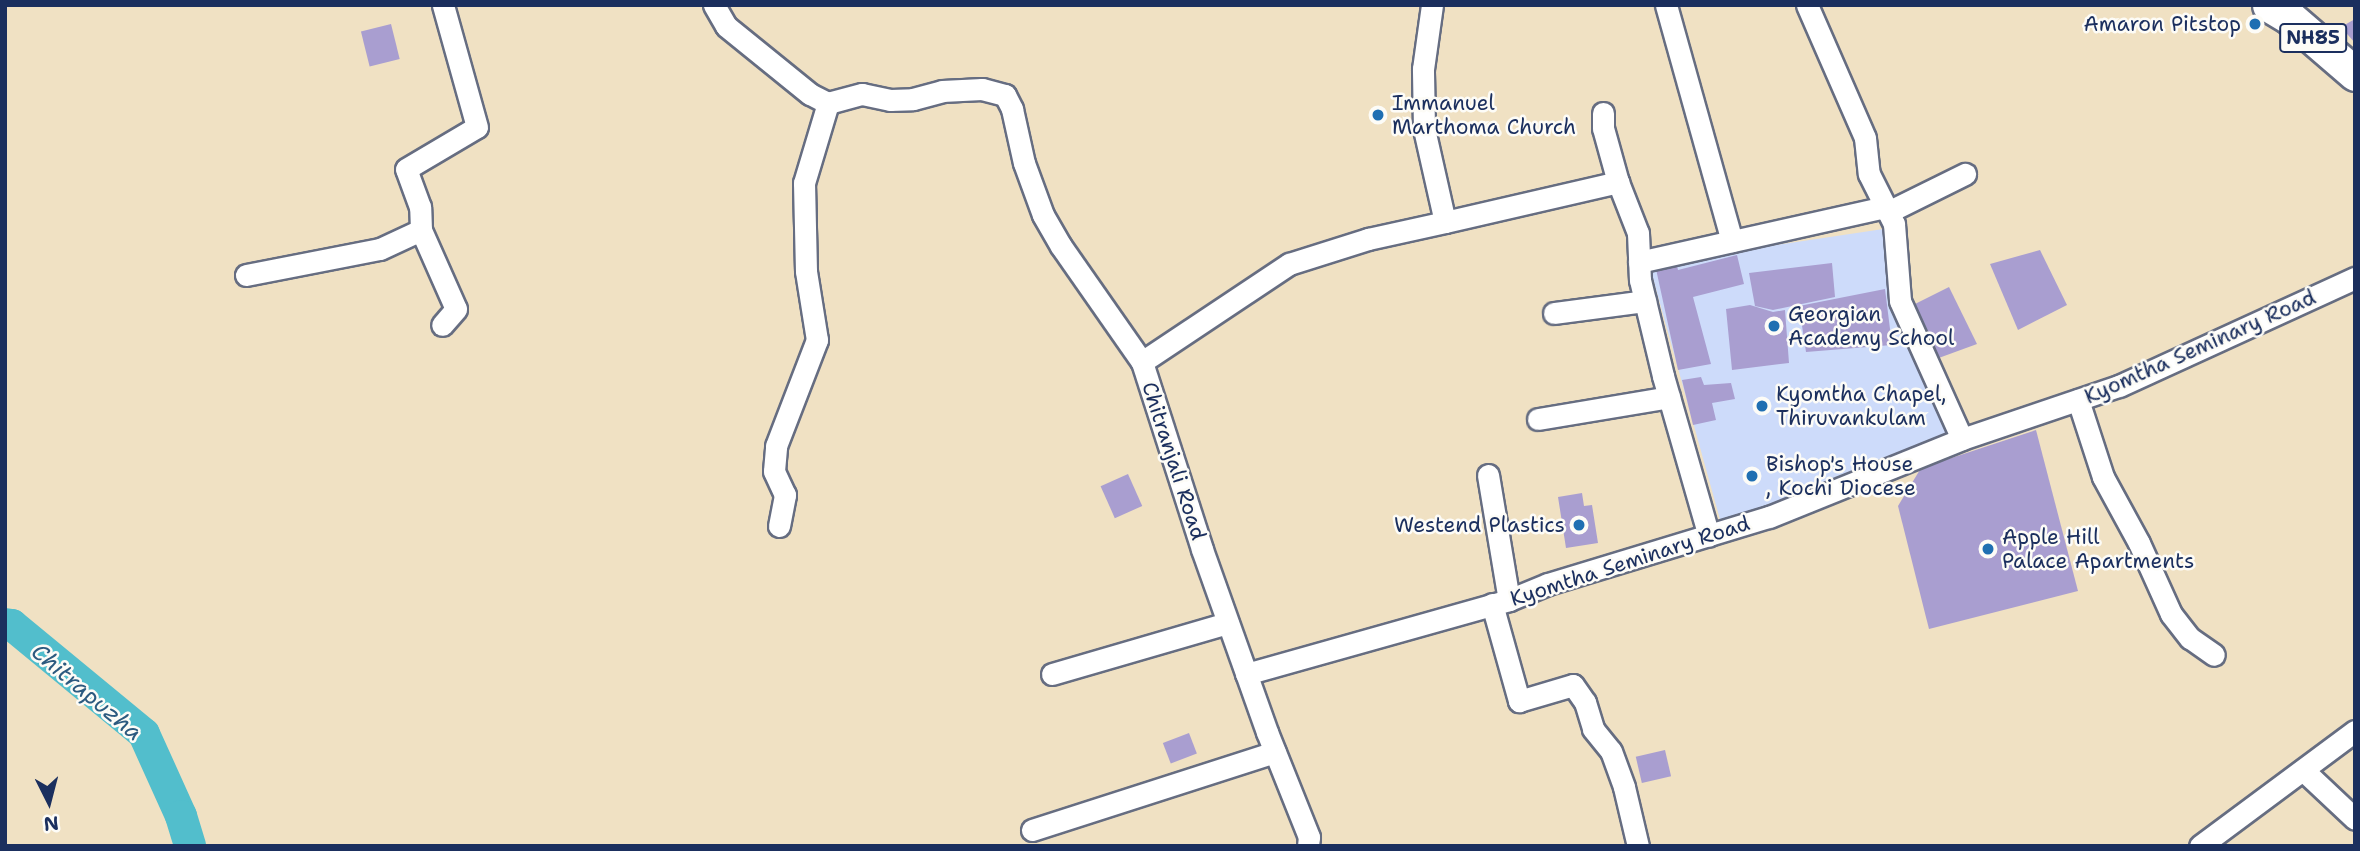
<!DOCTYPE html>
<style>
body{margin:0}
#map{position:relative;width:2360px;height:851px;overflow:hidden;background:#f0e1c3;font-family:"Shantell Sans",sans-serif}
div>[style]{position:absolute}
.built>*{inset:0;background:#cddbfa}
.river>*{height:32px;margin:-16px;padding:0 16px;transform-origin:16px;border-radius:16px;background:#52becc}
.building>*{inset:0;background:#a99ed0;transform-origin:0 0}
.roads{filter:drop-shadow(2px 0 #666d81) drop-shadow(-2px 0 #666d81) drop-shadow(0 2px #666d81) drop-shadow(0 -2px #666d81)}
.minor>*{height:21px;margin:-10.5px;padding:0 10.5px;transform-origin:10.5px;border-radius:10.5px;background:#fff}
.trunk>*{height:33px;margin:-16.5px;padding:0 16.5px;transform-origin:16.5px;border-radius:16.5px;background:#fff}
.dots>*{width:19px;height:19px;translate:-50% -50%;box-sizing:border-box;border:4px solid #fdfcf7;border-radius:50%}
span{translate:-50% -50%;white-space:nowrap;text-align:center;line-height:1.15;-webkit-text-stroke:5px #fdfcf7;paint-order:stroke}
.shield-label span{padding:2px 5px;background:#fdfcf7;border:2px solid;border-radius:5px;-webkit-text-stroke-width:0}
.shield-label{font-size:19px;color:#1b2f5e;font-weight:700}
.poi-label{font-size:21px;color:#1b2f5e}
.right{translate:-100% -50%;text-align:right}
.left{translate:0 -50%;text-align:left}
.street-label{font-size:21px;color:#1b2f5e}
.water-label{font-size:23px;color:#2c5a7f;font-style:italic}
.frame{position:absolute;inset:0;border:7px solid #1b2f5e;pointer-events:none}
.north{position:absolute;left:14px;top:767px;width:70px;height:70px;-webkit-text-stroke:5px #fdfcf7;paint-order:stroke;rotate:174deg;font-size:19px;font-weight:700;line-height:28px;text-align:center;color:#1b2f5e}
.north::after{content:'';display:block;margin:auto;width:24px;height:32px;background:#1b2f5e;clip-path:polygon(50% 0,100% 100%,50% 72%,0 100%)}
</style>
<div id="map">
<div class="built">
<i style="clip-path:polygon(1890px 228px,1893px 294px,1954px 435px,1721px 523px,1649px 264px)"></i>
</div>
<div class="river">
<i style="left:5px;top:624px;width:7px;rotate:8deg"></i>
<i style="left:12px;top:625px;width:171px;rotate:39.5deg"></i>
<i style="left:144px;top:734px;width:90px;rotate:65.7deg"></i>
<i style="left:181px;top:816px;width:31px;rotate:73deg"></i>
</div>
<div class="building">
<i style="clip-path:polygon(2355px 19px,2355px 43px,2341px 27px)"></i>
<i style="left:391px;top:24px;width:36px;height:31px;rotate:76deg"></i>
<i style="clip-path:polygon(2040px 250px,2067px 305px,2018px 330px,1990px 264px)"></i>
<i style="clip-path:polygon(1737px 255px,1744px 284px,1693px 297px,1711px 364px,1678px 370px,1656px 269px,1677px 266px,1678px 270px)"></i>
<i style="clip-path:polygon(1832px 263px,1835px 297px,1773px 310px,1755px 306px,1749px 273px)"></i>
<i style="clip-path:polygon(1949px 287px,1977px 344px,1936px 359px,1913px 305px)"></i>
<i style="clip-path:polygon(1885px 289px,1892px 345px,1806px 352px,1799px 306px)"></i>
<i style="clip-path:polygon(1750px 305px,1773px 312px,1785px 310px,1789px 363px,1732px 370px,1726px 309px)"></i>
<i style="clip-path:polygon(1701px 377px,1704px 385px,1731px 383px,1735px 399px,1712px 403px,1716px 420px,1693px 425px,1682px 380px)"></i>
<i style="clip-path:polygon(2036px 430px,2078px 591px,1929px 629px,1898px 506px,1921px 468px)"></i>
<i style="left:1128px;top:474px;width:35px;height:30px;rotate:66deg"></i>
<i style="clip-path:polygon(1582px 493px,1584px 506px,1592px 505px,1598px 543px,1566px 548px,1558px 497px)"></i>
<i style="left:1189px;top:733px;width:22px;height:28px;rotate:69deg"></i>
<i style="left:1665px;top:750px;width:27px;height:30px;rotate:77deg"></i>
</div>
<div class="roads">
<div class="minor">
<i style="left:714px;top:5px;width:24px;rotate:60deg"></i>
<i style="left:726px;top:26px;width:108px;rotate:39deg"></i>
<i style="left:810px;top:94px;width:20px;rotate:27deg"></i>
<i style="left:828px;top:103px;width:35px;rotate:-15deg"></i>
<i style="left:862px;top:94px;width:29px;rotate:12deg"></i>
<i style="left:890px;top:100px;width:23px;rotate:-2deg"></i>
<i style="left:913px;top:99px;width:30px;rotate:-15deg"></i>
<i style="left:942px;top:91px;width:40px;rotate:-2.9deg"></i>
<i style="left:982px;top:89px;width:24px;rotate:15deg"></i>
<i style="left:1005px;top:95px;width:16px;rotate:63deg"></i>
<i style="left:1012px;top:109px;width:55px;rotate:77.5deg"></i>
<i style="left:1024px;top:163px;width:55px;rotate:69.9deg"></i>
<i style="left:1043px;top:215px;width:36px;rotate:60deg"></i>
<i style="left:1061px;top:246px;width:141px;rotate:55.1deg"></i>
<i style="left:1666px;top:5px;width:245px;rotate:74.4deg"></i>
<i style="left:1807px;top:5px;width:145px;rotate:66.4deg"></i>
<i style="left:1865px;top:138px;width:36px;rotate:84deg"></i>
<i style="left:1869px;top:174px;width:56px;rotate:63.4deg"></i>
<i style="left:1894px;top:224px;width:77px;rotate:85.5deg"></i>
<i style="left:1900px;top:301px;width:151px;rotate:65.8deg"></i>
<i style="left:1603px;top:113px;width:15px;rotate:90deg"></i>
<i style="left:1603px;top:128px;width:56px;rotate:74.5deg"></i>
<i style="left:1888px;top:212px;width:86px;rotate:-26.3deg"></i>
<i style="left:1445px;top:222px;width:178px;rotate:-13deg"></i>
<i style="left:1618px;top:182px;width:55px;rotate:68.6deg"></i>
<i style="left:1638px;top:233px;width:47px;rotate:87.6deg"></i>
<i style="left:1640px;top:280px;width:99px;rotate:76.5deg"></i>
<i style="left:1663px;top:376px;width:166px;rotate:74deg"></i>
<i style="left:421px;top:230px;width:86px;rotate:66.1deg"></i>
<i style="left:456px;top:309px;width:21px;rotate:131deg"></i>
<i style="left:1639px;top:262px;width:252px;rotate:-12.6deg"></i>
<i style="left:246px;top:275px;width:136px;rotate:-11deg"></i>
<i style="left:380px;top:249px;width:45px;rotate:-24.9deg"></i>
<i style="left:421px;top:230px;width:23px;rotate:-92deg"></i>
<i style="left:420px;top:207px;width:40px;rotate:-110.2deg"></i>
<i style="left:406px;top:169px;width:82px;rotate:-30.6deg"></i>
<i style="left:477px;top:127px;width:127px;rotate:-105.6deg"></i>
<i style="left:1554px;top:313px;width:92px;rotate:-7.5deg"></i>
<i style="left:2078px;top:400px;width:81px;rotate:72deg"></i>
<i style="left:2103px;top:477px;width:75px;rotate:61.4deg"></i>
<i style="left:2139px;top:543px;width:78px;rotate:65.7deg"></i>
<i style="left:2171px;top:614px;width:31px;rotate:52deg"></i>
<i style="left:2190px;top:638px;width:29px;rotate:35deg"></i>
<i style="left:1538px;top:419px;width:133px;rotate:-9.5deg"></i>
<i style="left:1488px;top:475px;width:127px;rotate:80.5deg"></i>
<i style="left:779px;top:526px;width:32px;rotate:-79deg"></i>
<i style="left:785px;top:495px;width:26px;rotate:-115deg"></i>
<i style="left:774px;top:471px;width:25px;rotate:-85deg"></i>
<i style="left:776px;top:446px;width:114px;rotate:-68.9deg"></i>
<i style="left:817px;top:340px;width:70px;rotate:-99.1deg"></i>
<i style="left:806px;top:271px;width:88px;rotate:-91.3deg"></i>
<i style="left:804px;top:183px;width:84px;rotate:-73.3deg"></i>
<i style="left:1492px;top:604px;width:101px;rotate:74.4deg"></i>
<i style="left:1519px;top:701px;width:56px;rotate:-16.5deg"></i>
<i style="left:1573px;top:685px;width:21px;rotate:55deg"></i>
<i style="left:1585px;top:702px;width:28px;rotate:73deg"></i>
<i style="left:1593px;top:729px;width:28px;rotate:51deg"></i>
<i style="left:1611px;top:751px;width:38px;rotate:70deg"></i>
<i style="left:1624px;top:787px;width:61px;rotate:76.7deg"></i>
<i style="left:1052px;top:674px;width:183px;rotate:-16.2deg"></i>
<i style="left:1246px;top:674px;width:273px;rotate:-15.7deg"></i>
<i style="left:1509px;top:600px;width:42px;rotate:-22.3deg"></i>
<i style="left:1548px;top:584px;width:231px;rotate:-16.9deg"></i>
<i style="left:1769px;top:517px;width:208px;rotate:-22deg"></i>
<i style="left:1962px;top:439px;width:166px;rotate:-18.7deg"></i>
<i style="left:2119px;top:386px;width:260px;rotate:-24.6deg"></i>
<i style="left:2303px;top:770px;width:71px;rotate:43.3deg"></i>
<i style="left:1032px;top:830px;width:255px;rotate:-17.8deg"></i>
<i style="left:1308px;top:846px;width:9px;rotate:-84deg"></i>
<i style="left:1309px;top:837px;width:113px;rotate:-111.8deg"></i>
<i style="left:1267px;top:732px;width:194px;rotate:-109.6deg"></i>
<i style="left:1202px;top:549px;width:196px;rotate:-107.8deg"></i>
<i style="left:1142px;top:362px;width:177px;rotate:-33.7deg"></i>
<i style="left:1289px;top:264px;width:83px;rotate:-17.6deg"></i>
<i style="left:1368px;top:239px;width:79px;rotate:-12.4deg"></i>
<i style="left:1445px;top:222px;width:95px;rotate:-102.7deg"></i>
<i style="left:1424px;top:129px;width:60px;rotate:-91deg"></i>
<i style="left:1423px;top:69px;width:65px;rotate:-82deg"></i>
<i style="left:2200px;top:846px;width:193px;rotate:-36.6deg"></i>
</div>
<div class="trunk">
<i style="left:2269px;top:5px;width:23px;rotate:31deg"></i>
<i style="left:2289px;top:17px;width:87px;rotate:40.8deg"></i>
</div>
</div>
<div class="dots">
<i style="left:2255px;top:24px;background:#1f6fb2"></i>
<i style="left:1378px;top:115px;background:#1f6fb2"></i>
<i style="left:1774px;top:326px;background:#1f6fb2"></i>
<i style="left:1762px;top:406px;background:#1f6fb2"></i>
<i style="left:1752px;top:476px;background:#1f6fb2"></i>
<i style="left:1579px;top:525px;background:#1f6fb2"></i>
<i style="left:1988px;top:549px;background:#1f6fb2"></i>
</div>
<div class="shield-label">
<span style="left:2313px;top:38px">NH85</span>
</div>
<div class="poi-label">
<span class="right" style="left:2241px;top:24px">Amaron Pitstop</span>
<span class="left" style="left:1392px;top:115px">Immanuel<br>Marthoma Church</span>
<span class="left" style="left:1788px;top:326px">Georgian<br>Academy School</span>
<span class="left" style="left:1776px;top:406px">Kyomtha Chapel,<br>Thiruvankulam</span>
<span class="left" style="left:1766px;top:476px">Bishop's House<br>, Kochi Diocese</span>
<span class="right" style="left:1565px;top:525px">Westend Plastics</span>
<span class="left" style="left:2002px;top:549px">Apple Hill<br>Palace Apartments</span>
</div>
<div class="street-label">
<span style="left:2200px;top:347px;rotate:-24deg">Kyomtha Seminary Road</span>
<span style="left:1174px;top:461px;rotate:72deg">Chitranjali Road</span>
<span style="left:1630px;top:561px;rotate:-18deg">Kyomtha Seminary Road</span>
</div>
<div class="water-label">
<span style="left:87px;top:692px;rotate:40deg">Chitrapuzha</span>
</div>
<div class="frame"></div>
<div class="north">N</div>
</div>
